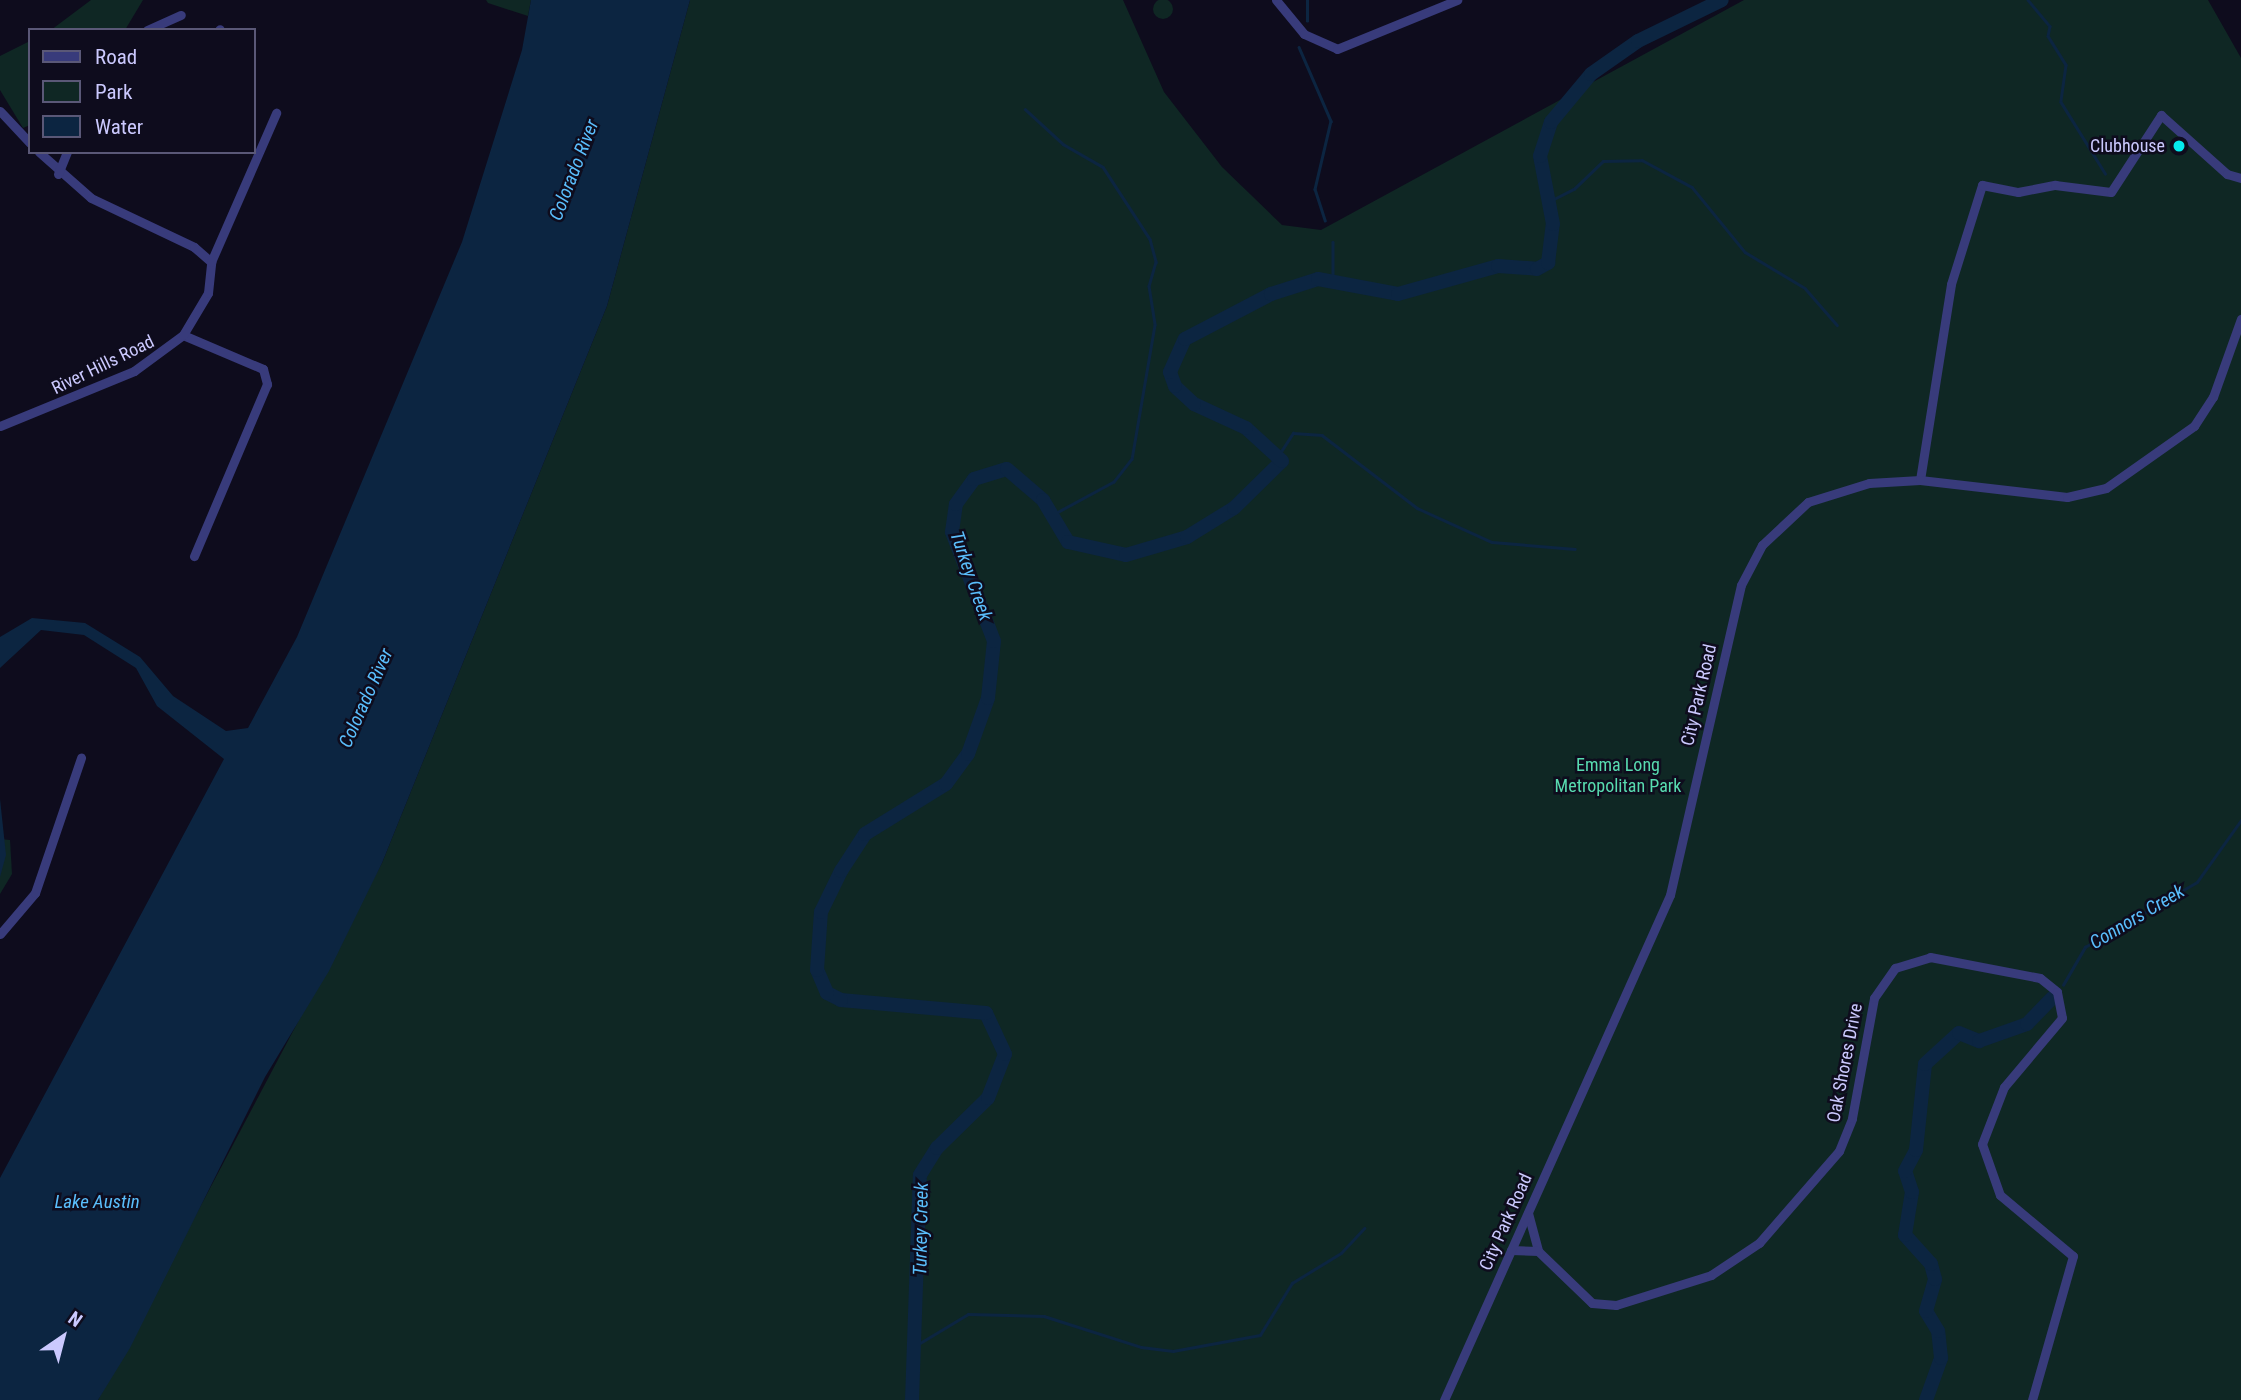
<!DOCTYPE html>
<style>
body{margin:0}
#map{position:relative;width:2241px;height:1400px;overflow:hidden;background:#0e0c1d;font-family:"Roboto Condensed",sans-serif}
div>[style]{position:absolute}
.green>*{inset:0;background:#0f2724}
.round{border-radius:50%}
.water>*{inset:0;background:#0c2541}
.stream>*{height:2.5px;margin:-1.25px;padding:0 1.25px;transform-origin:1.25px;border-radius:1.25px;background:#0c2541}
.river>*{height:14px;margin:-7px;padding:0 7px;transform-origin:7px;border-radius:7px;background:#0c2541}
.minor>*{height:9px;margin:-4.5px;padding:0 4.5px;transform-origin:4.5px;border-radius:4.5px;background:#383b7b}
.dots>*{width:19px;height:19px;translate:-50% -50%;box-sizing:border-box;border:4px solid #0e0c1d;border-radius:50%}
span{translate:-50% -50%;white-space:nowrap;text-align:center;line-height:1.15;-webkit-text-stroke:5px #0e0c1d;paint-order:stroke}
.poi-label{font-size:18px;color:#cbc9fe}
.right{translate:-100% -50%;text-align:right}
.street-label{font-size:18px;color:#cbc9fe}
.park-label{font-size:18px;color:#58dbb0}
.water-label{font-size:19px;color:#5abefc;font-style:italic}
.legend{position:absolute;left:28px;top:28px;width:228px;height:126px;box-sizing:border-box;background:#0e0c1d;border:2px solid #5a5877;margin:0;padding:9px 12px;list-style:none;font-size:21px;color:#cbc9fe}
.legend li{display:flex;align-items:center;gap:14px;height:35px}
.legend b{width:35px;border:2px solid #5a5877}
.north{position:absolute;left:28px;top:1302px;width:70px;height:70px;-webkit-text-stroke:5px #0e0c1d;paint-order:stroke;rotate:35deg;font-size:19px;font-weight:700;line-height:28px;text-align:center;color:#cbc9fe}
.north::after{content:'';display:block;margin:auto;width:24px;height:32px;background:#cbc9fe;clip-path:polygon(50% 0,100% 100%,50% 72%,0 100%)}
</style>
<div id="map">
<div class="green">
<i class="round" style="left:1153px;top:-1px;width:20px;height:20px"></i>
<i style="clip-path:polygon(91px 0,143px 0,125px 30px,51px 30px)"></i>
<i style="clip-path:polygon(486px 0,531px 0,528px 16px,488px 3px)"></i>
<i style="clip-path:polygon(690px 0,1123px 0,1164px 92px,1222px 167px,1282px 225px,1321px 230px,1744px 0,2208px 0,2241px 58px,2241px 1400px,98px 1400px,382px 863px,607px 306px)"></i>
<i style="clip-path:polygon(30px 41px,30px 125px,23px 128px,0 90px,0 56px)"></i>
<i style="clip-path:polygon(0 839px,10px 840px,12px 874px,0 894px)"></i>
</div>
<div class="water">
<i style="clip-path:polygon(531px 0,690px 0,607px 306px,382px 863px,329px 971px,265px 1077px,130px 1348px,98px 1400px,0 1400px,0 1178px,224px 759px,157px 706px,136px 668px,84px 635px,41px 630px,0 668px,0 637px,32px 618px,85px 623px,140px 657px,173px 696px,226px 731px,248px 728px,297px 637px,462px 242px,522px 50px)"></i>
<i style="clip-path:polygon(0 799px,6px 855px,0 877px)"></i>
</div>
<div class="stream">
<i style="left:2028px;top:0;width:34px;rotate:50deg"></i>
<i style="left:2050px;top:26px;width:10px;rotate:101deg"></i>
<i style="left:2048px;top:36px;width:34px;rotate:58deg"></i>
<i style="left:2066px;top:65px;width:37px;rotate:98deg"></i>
<i style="left:2061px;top:102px;width:84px;rotate:58.2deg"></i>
<i style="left:1307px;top:21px;width:21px;rotate:-90deg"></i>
<i style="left:1299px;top:47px;width:81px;rotate:66.6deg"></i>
<i style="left:1331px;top:121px;width:70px;rotate:103.2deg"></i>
<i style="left:1315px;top:189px;width:33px;rotate:72deg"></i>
<i style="left:1025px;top:109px;width:52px;rotate:42.6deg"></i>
<i style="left:1063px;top:144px;width:46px;rotate:29.9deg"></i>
<i style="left:1103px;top:167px;width:86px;rotate:56.9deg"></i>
<i style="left:1150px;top:239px;width:24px;rotate:75deg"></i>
<i style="left:1156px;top:262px;width:25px;rotate:106deg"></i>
<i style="left:1149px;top:286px;width:39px;rotate:81deg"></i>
<i style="left:1155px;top:325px;width:136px;rotate:99.7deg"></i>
<i style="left:1132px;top:459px;width:29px;rotate:128deg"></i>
<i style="left:1114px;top:482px;width:69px;rotate:151.6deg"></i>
<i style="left:1548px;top:202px;width:29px;rotate:-27deg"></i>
<i style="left:1574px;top:189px;width:40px;rotate:-44deg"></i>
<i style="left:1603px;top:161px;width:39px;rotate:-1deg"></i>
<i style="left:1642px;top:160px;width:57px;rotate:28.4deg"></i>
<i style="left:1692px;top:187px;width:84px;rotate:50.8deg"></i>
<i style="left:1745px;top:252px;width:70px;rotate:31deg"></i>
<i style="left:1805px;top:288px;width:49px;rotate:49.1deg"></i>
<i style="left:1333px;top:242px;width:38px;rotate:90deg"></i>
<i style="left:1280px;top:453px;width:24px;rotate:-57deg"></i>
<i style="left:1293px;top:433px;width:29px;rotate:4deg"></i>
<i style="left:1322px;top:435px;width:120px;rotate:37.5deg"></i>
<i style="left:1417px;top:508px;width:82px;rotate:24.4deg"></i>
<i style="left:1492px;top:542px;width:83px;rotate:4.8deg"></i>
<i style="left:2063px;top:985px;width:44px;rotate:-59.9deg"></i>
<i style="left:2085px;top:947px;width:129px;rotate:-30.1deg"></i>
<i style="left:2197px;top:882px;width:76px;rotate:-54.6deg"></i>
<i style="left:915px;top:1346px;width:62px;rotate:-31.1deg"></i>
<i style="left:968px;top:1314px;width:76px;rotate:1.5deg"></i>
<i style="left:1044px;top:1316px;width:102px;rotate:17.7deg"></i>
<i style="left:1141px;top:1347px;width:32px;rotate:7deg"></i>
<i style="left:1173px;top:1351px;width:88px;rotate:-10.4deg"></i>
<i style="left:1260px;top:1335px;width:61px;rotate:-58.4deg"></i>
<i style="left:1292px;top:1283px;width:57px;rotate:-31.5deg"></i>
<i style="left:1341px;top:1253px;width:34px;rotate:-47deg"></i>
</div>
<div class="river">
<i style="left:912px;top:1400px;width:225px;rotate:-88deg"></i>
<i style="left:920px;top:1175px;width:32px;rotate:-58deg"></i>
<i style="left:937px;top:1148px;width:71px;rotate:-44.4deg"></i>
<i style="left:988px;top:1098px;width:47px;rotate:-68.9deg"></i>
<i style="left:1005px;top:1054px;width:45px;rotate:-114.9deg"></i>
<i style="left:986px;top:1013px;width:146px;rotate:-174.9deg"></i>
<i style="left:841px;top:1000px;width:16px;rotate:-153deg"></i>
<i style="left:827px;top:993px;width:25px;rotate:-113deg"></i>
<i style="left:817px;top:970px;width:58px;rotate:-86.1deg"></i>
<i style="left:821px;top:912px;width:46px;rotate:-64deg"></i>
<i style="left:841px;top:871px;width:44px;rotate:-57deg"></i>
<i style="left:865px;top:834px;width:95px;rotate:-31.7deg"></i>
<i style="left:946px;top:784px;width:37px;rotate:-54deg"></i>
<i style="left:968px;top:754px;width:59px;rotate:-70.3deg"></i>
<i style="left:988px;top:698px;width:57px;rotate:-84deg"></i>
<i style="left:994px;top:641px;width:117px;rotate:-111.1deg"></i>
<i style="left:952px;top:532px;width:28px;rotate:-82deg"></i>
<i style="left:956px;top:504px;width:31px;rotate:-54deg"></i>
<i style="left:974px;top:479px;width:34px;rotate:-17deg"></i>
<i style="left:1007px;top:469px;width:48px;rotate:40.7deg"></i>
<i style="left:1043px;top:500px;width:49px;rotate:59.2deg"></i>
<i style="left:1068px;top:542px;width:59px;rotate:12.6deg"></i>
<i style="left:1126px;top:555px;width:64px;rotate:-16.4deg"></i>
<i style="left:1187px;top:537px;width:55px;rotate:-31.7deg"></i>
<i style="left:1234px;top:508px;width:67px;rotate:-44.4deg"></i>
<i style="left:1282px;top:461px;width:49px;rotate:-137.5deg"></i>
<i style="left:1246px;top:428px;width:57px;rotate:-155.2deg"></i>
<i style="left:1194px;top:404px;width:26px;rotate:-137deg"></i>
<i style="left:1175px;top:386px;width:15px;rotate:-110deg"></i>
<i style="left:1170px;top:372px;width:36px;rotate:-66deg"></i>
<i style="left:1185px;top:339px;width:97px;rotate:-27.6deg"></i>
<i style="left:1271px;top:294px;width:49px;rotate:-17.7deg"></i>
<i style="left:1318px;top:279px;width:81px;rotate:10.6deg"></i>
<i style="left:1398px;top:294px;width:104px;rotate:-15.6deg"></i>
<i style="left:1498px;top:266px;width:39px;rotate:4deg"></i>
<i style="left:1537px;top:269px;width:13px;rotate:-29deg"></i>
<i style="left:1548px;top:263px;width:39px;rotate:-83deg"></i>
<i style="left:1553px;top:224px;width:69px;rotate:-100.8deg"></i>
<i style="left:1540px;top:156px;width:36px;rotate:-72deg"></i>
<i style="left:1551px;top:122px;width:62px;rotate:-50.2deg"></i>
<i style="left:1591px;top:74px;width:57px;rotate:-35.1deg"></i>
<i style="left:1638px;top:41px;width:93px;rotate:-26deg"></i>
<i style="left:1926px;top:1400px;width:45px;rotate:-70.3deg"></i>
<i style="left:1941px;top:1358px;width:27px;rotate:-96deg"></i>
<i style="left:1938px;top:1331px;width:23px;rotate:-121deg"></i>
<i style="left:1926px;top:1311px;width:33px;rotate:-74deg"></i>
<i style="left:1935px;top:1279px;width:16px;rotate:-105deg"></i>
<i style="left:1931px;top:1264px;width:39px;rotate:-132deg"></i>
<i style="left:1905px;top:1235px;width:44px;rotate:-80.8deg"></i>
<i style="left:1912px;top:1192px;width:22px;rotate:-108deg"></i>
<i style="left:1905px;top:1171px;width:24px;rotate:-62deg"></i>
<i style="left:1916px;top:1150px;width:86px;rotate:-84deg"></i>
<i style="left:1925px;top:1064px;width:46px;rotate:-42.4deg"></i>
<i style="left:1959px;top:1033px;width:22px;rotate:22deg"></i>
<i style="left:1979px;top:1041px;width:51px;rotate:-19.5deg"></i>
<i style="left:2027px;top:1024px;width:37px;rotate:-46deg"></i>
</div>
<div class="minor">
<i style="left:1276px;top:0;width:44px;rotate:50.5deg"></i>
<i style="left:1304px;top:34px;width:36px;rotate:24deg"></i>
<i style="left:1337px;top:49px;width:130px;rotate:-22.2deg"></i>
<i style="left:147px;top:30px;width:37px;rotate:-24deg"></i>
<i style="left:219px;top:30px;width:1px;rotate:-45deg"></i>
<i style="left:0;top:111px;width:44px;rotate:46.8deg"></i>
<i style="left:39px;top:152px;width:69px;rotate:41.5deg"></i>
<i style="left:91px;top:198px;width:114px;rotate:25.4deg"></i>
<i style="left:194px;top:247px;width:23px;rotate:41deg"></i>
<i style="left:58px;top:174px;width:24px;rotate:-68deg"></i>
<i style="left:183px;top:335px;width:87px;rotate:23deg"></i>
<i style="left:263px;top:369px;width:16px;rotate:75deg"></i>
<i style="left:267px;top:384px;width:187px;rotate:113deg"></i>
<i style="left:0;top:426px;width:145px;rotate:-22.3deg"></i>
<i style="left:134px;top:371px;width:61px;rotate:-36.3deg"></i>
<i style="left:183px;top:335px;width:49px;rotate:-59.2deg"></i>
<i style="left:208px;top:293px;width:31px;rotate:-84deg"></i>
<i style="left:211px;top:262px;width:163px;rotate:-66.4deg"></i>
<i style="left:1920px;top:480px;width:198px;rotate:-81deg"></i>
<i style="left:1951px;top:284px;width:104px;rotate:-72.6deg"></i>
<i style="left:1982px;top:185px;width:37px;rotate:11deg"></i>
<i style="left:2018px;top:192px;width:38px;rotate:-11deg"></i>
<i style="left:2055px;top:185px;width:56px;rotate:7.1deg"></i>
<i style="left:2111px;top:192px;width:92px;rotate:-57deg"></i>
<i style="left:2161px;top:115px;width:89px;rotate:41.8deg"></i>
<i style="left:2227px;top:174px;width:15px;rotate:16deg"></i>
<i style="left:0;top:934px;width:54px;rotate:-49.5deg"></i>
<i style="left:35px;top:893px;width:143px;rotate:-71.2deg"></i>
<i style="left:1528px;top:1213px;width:39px;rotate:75deg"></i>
<i style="left:1538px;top:1251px;width:75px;rotate:43.9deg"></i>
<i style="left:1592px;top:1303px;width:24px;rotate:5deg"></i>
<i style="left:1616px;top:1305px;width:100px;rotate:-17.5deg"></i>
<i style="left:1711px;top:1275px;width:58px;rotate:-33.7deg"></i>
<i style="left:1759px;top:1243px;width:122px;rotate:-49deg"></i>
<i style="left:1839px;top:1151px;width:35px;rotate:-68deg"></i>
<i style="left:1852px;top:1118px;width:122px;rotate:-79.6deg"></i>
<i style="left:1874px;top:998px;width:37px;rotate:-55deg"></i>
<i style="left:1895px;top:968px;width:37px;rotate:-17deg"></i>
<i style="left:1930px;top:957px;width:112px;rotate:10.8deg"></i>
<i style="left:2040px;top:978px;width:22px;rotate:39deg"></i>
<i style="left:2057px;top:992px;width:26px;rotate:79deg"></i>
<i style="left:2062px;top:1018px;width:90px;rotate:130deg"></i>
<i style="left:2004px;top:1087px;width:61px;rotate:111.1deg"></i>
<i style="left:1982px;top:1144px;width:54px;rotate:70.6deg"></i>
<i style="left:2000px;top:1195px;width:95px;rotate:39.9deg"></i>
<i style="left:2073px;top:1256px;width:150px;rotate:105.9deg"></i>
<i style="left:1511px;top:1250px;width:27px;rotate:2deg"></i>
<i style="left:1444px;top:1400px;width:553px;rotate:-65.89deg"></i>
<i style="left:1670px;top:895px;width:318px;rotate:-77.1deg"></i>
<i style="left:1741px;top:585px;width:45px;rotate:-62.3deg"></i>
<i style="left:1762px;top:545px;width:63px;rotate:-43.1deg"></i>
<i style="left:1808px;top:502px;width:64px;rotate:-17.3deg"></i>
<i style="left:1869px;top:483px;width:51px;rotate:-3.4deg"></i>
<i style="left:1920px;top:480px;width:148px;rotate:6.6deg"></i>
<i style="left:2067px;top:497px;width:40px;rotate:-13deg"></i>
<i style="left:2106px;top:488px;width:108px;rotate:-35.2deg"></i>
<i style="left:2194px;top:426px;width:35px;rotate:-57deg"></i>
<i style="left:2213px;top:397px;width:83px;rotate:-70.3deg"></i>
</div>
<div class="dots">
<i style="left:2179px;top:146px;background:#05eaee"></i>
</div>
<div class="poi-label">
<span class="right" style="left:2165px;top:146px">Clubhouse</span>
</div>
<div class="street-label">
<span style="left:103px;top:365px;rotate:-26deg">River Hills Road</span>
<span style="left:1699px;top:695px;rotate:-77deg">City Park Road</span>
<span style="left:1845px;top:1063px;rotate:-79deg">Oak Shores Drive</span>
<span style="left:1506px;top:1222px;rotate:-66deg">City Park Road</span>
</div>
<div class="park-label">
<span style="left:1618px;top:776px">Emma Long<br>Metropolitan Park</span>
</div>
<div class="water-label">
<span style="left:574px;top:170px;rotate:-69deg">Colorado River</span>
<span style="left:971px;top:576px;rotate:71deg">Turkey Creek</span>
<span style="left:366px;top:698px;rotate:-66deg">Colorado River</span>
<span style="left:2137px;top:917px;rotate:-31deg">Connors Creek</span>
<span style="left:97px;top:1202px">Lake Austin</span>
<span style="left:921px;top:1229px;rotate:-89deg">Turkey Creek</span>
</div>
<ul class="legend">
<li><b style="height:9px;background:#383b7b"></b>Road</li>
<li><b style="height:19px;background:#0f2724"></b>Park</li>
<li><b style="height:19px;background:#0c2541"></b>Water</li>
</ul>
<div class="north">N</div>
</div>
